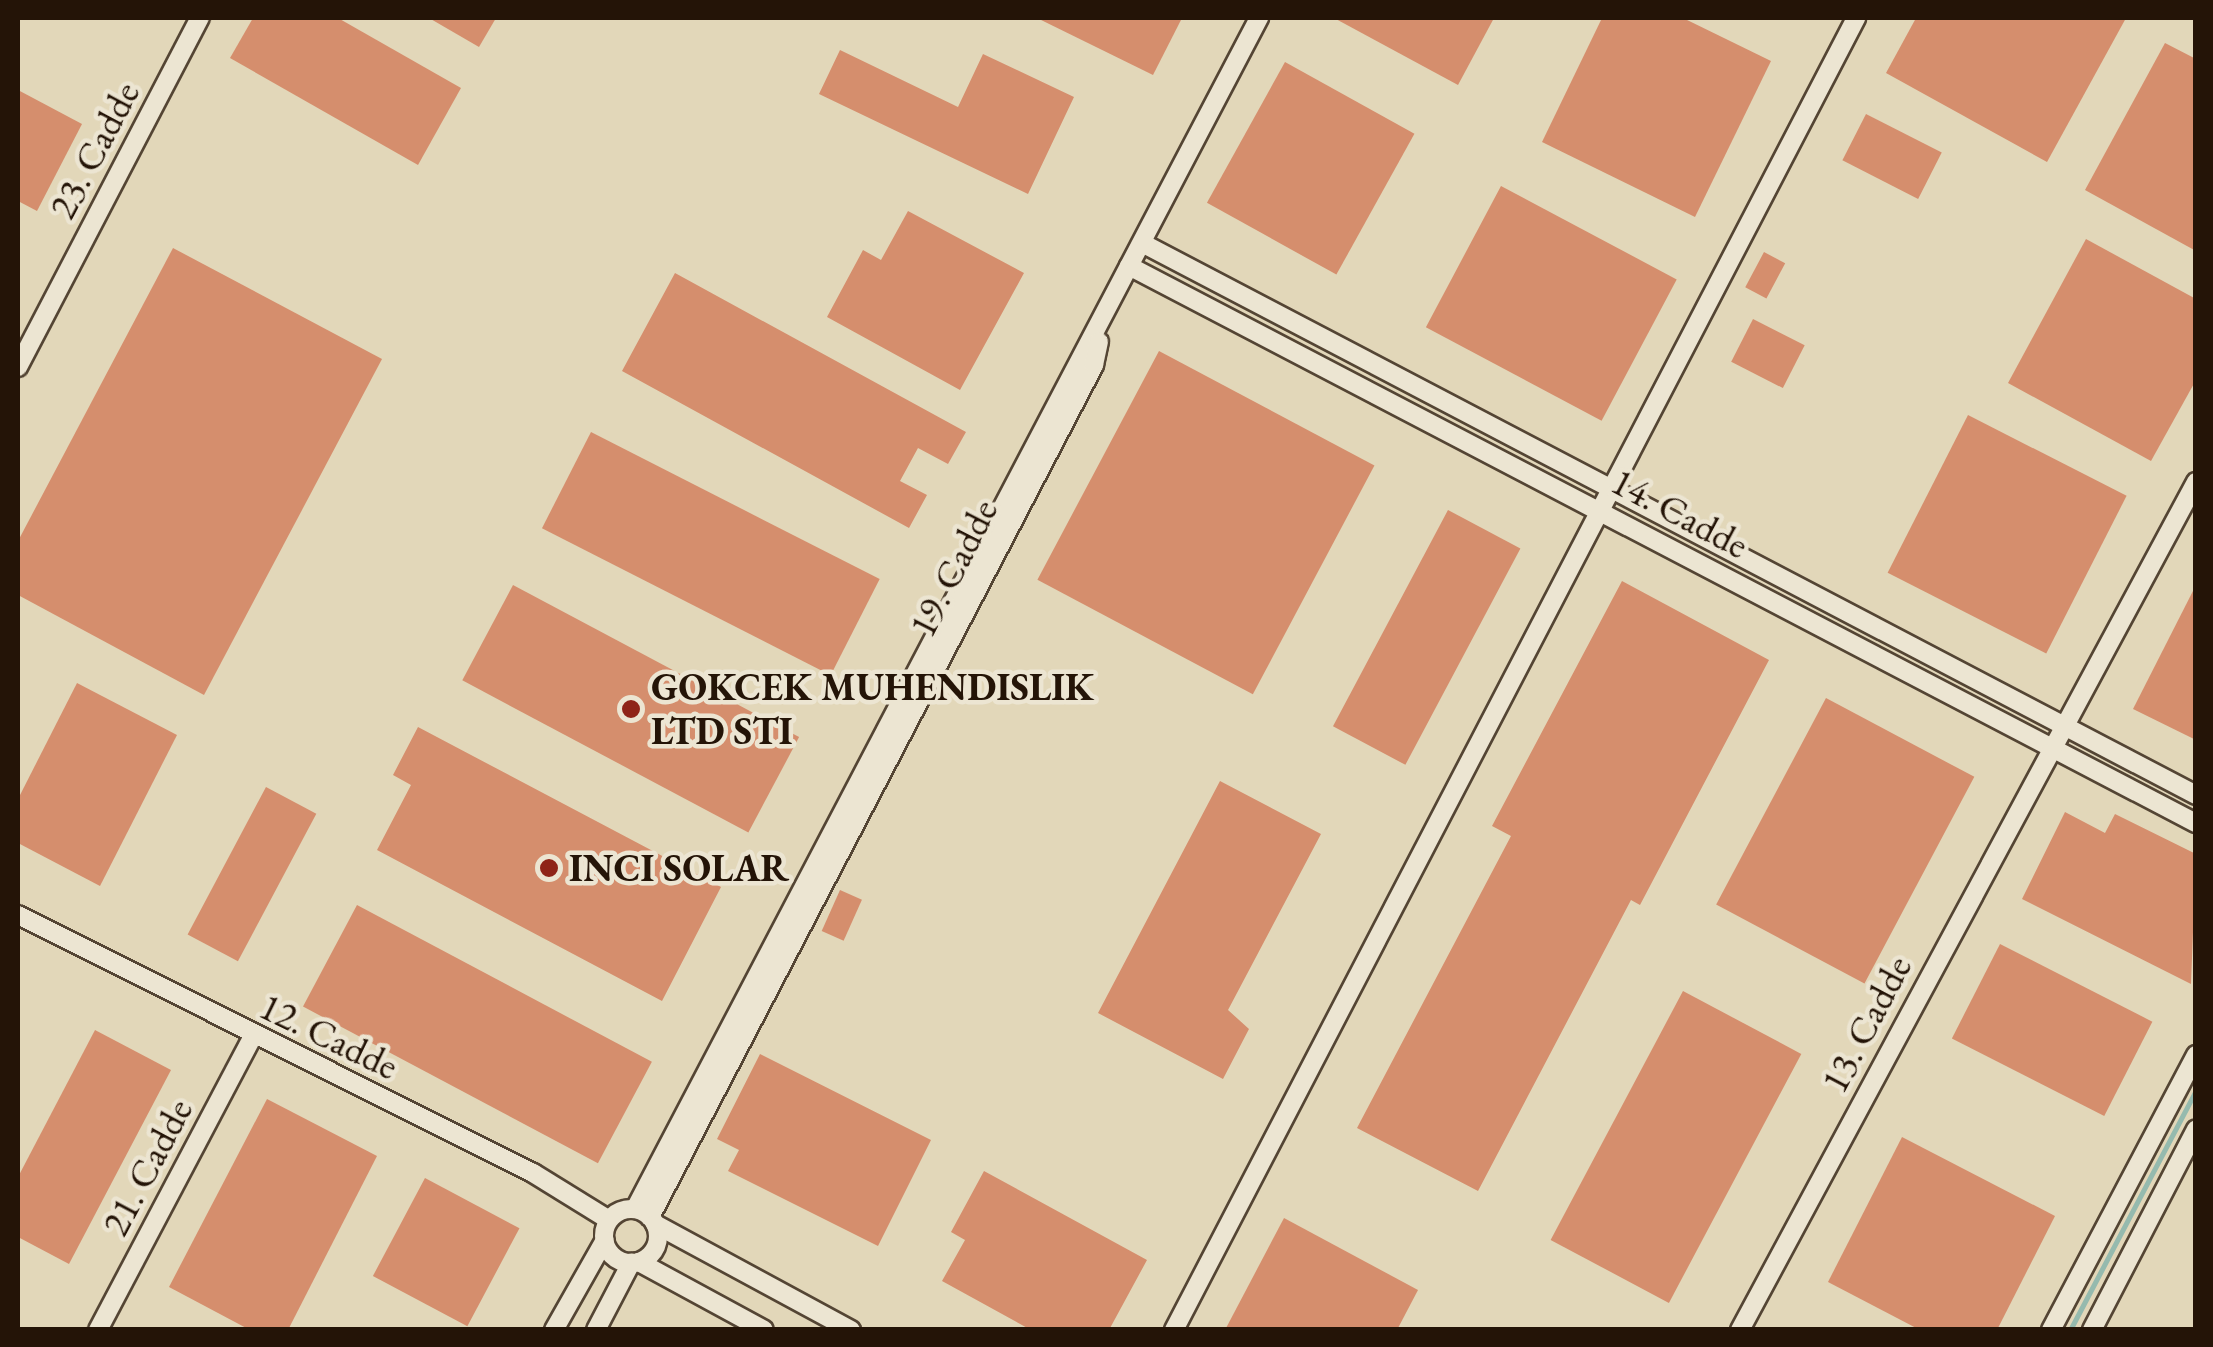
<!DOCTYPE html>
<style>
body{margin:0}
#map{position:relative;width:2213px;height:1347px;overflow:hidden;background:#e2d7b9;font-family:"EB Garamond",serif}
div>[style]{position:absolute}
.stream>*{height:5px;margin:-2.5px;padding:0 2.5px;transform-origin:2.5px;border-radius:2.5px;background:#95baae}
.building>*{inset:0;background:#d58e6d;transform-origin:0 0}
.roads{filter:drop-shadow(2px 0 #544534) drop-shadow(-2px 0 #544534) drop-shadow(0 2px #544534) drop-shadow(0 -2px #544534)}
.minor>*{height:18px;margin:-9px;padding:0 9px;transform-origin:9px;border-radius:9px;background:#ece5d2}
.minor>.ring{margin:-9px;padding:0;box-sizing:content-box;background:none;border:18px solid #ece5d2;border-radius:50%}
.dots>*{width:28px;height:28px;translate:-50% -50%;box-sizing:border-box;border:5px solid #ece5d2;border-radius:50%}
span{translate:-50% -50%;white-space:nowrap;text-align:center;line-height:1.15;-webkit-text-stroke:9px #ece5d2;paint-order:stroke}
.street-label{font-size:38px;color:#241407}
.poi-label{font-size:38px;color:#241407;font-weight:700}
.left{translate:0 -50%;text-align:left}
.frame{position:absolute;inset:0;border:20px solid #241407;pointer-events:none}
</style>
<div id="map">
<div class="stream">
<i style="left:2070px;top:1330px;width:271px;rotate:-62.3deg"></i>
</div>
<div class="building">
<i style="clip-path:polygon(253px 18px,338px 18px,461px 88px,418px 165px,230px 58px)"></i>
<i style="clip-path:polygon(429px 18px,496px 18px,479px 47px)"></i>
<i style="clip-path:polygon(1037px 18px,1182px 18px,1153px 75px)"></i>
<i style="clip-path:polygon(1334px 18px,1494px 18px,1458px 85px)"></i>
<i style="clip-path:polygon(1602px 18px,1683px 18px,1771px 61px,1695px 217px,1542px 142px)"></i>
<i style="clip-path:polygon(1916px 18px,2126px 18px,2047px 162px,1886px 73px)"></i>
<i style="clip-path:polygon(2165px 43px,2196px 59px,2196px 251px,2085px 190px)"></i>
<i style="clip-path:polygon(840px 50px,958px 107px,983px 54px,1074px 97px,1028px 194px,819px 94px)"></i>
<i style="left:1285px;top:62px;width:148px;height:161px;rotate:29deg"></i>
<i style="clip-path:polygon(18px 90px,82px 124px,37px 211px,18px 201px)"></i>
<i style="left:1866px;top:114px;width:85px;height:52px;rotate:27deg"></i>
<i style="left:1501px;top:186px;width:199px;height:160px;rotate:28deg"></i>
<i style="clip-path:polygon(908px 211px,1024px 273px,960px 390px,827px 317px,863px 250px,881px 260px)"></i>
<i style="clip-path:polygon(2086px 239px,2196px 299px,2196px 380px,2151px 461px,2008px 383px)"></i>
<i style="clip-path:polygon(173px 248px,382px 359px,204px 695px,18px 595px,18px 541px)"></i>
<i style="left:1764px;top:252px;width:24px;height:40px;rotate:28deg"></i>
<i style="clip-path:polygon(675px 273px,966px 432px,948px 464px,918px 448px,900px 481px,927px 495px,909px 528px,622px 371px)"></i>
<i style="left:1753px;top:319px;width:58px;height:48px;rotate:27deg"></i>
<i style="left:1159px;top:351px;width:244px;height:259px;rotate:28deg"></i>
<i style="left:1968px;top:415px;width:178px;height:177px;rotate:27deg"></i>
<i style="left:591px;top:432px;width:324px;height:108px;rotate:27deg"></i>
<i style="left:1448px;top:510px;width:82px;height:245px;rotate:28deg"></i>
<i style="clip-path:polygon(1622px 581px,1769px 660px,1640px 905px,1631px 900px,1478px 1191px,1357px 1128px,1511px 836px,1492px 826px)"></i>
<i style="left:513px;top:585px;width:324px;height:108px;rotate:28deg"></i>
<i style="clip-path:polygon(2196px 585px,2196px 740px,2133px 709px)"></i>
<i style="clip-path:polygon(77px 683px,177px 735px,100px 886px,18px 843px,18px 799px)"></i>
<i style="left:1826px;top:698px;width:168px;height:234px;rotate:28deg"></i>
<i style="clip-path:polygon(418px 727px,721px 887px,662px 1001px,377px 850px,411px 785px,393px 775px)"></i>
<i style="clip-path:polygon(1220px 781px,1321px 834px,1228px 1010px,1249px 1029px,1223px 1079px,1098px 1013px)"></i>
<i style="left:266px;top:787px;width:57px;height:167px;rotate:28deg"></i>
<i style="clip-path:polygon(2065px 812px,2105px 833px,2115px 814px,2196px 854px,2191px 984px,2022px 899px)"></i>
<i style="left:840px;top:890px;width:24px;height:45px;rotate:24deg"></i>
<i style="left:357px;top:905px;width:334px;height:115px;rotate:28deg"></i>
<i style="left:2000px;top:944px;width:171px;height:106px;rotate:27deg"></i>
<i style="left:1683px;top:991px;width:134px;height:282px;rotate:28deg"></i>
<i style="clip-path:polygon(95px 1030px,171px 1070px,69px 1264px,18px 1237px,18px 1177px)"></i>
<i style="clip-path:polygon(760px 1054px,931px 1140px,878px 1246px,728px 1171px,739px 1150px,717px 1139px)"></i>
<i style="clip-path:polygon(267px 1099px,377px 1156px,288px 1330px,250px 1330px,169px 1287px)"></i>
<i style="clip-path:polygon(1902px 1137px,2055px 1216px,1997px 1330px,1920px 1330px,1828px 1282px)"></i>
<i style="clip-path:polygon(984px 1171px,1147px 1260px,1109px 1330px,1031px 1330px,942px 1281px,965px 1240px,951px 1232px)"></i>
<i style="left:425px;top:1178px;width:107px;height:111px;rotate:28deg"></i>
<i style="clip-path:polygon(1284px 1218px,1418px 1290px,1397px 1330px,1225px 1330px)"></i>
</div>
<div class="roads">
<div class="minor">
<i style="left:1142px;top:243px;width:1190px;rotate:27.64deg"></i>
<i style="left:1129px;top:266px;width:1204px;rotate:27.57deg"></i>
<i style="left:18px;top:367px;width:394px;rotate:-62.5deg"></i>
<i style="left:18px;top:915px;width:576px;rotate:26.61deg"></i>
<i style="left:533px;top:1173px;width:89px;rotate:31.7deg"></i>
<i style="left:635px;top:1209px;width:1345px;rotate:-62.35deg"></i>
<i class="ring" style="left:604px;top:1209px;width:36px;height:36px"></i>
<i style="left:650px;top:1217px;width:961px;rotate:-62.47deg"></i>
<i style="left:1094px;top:365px;width:24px;rotate:-78deg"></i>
<i style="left:655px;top:1224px;width:223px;rotate:28.4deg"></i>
<i style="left:639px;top:1262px;width:142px;rotate:28.5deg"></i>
<i style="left:98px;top:1330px;width:332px;rotate:-62.2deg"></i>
<i style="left:554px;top:1330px;width:103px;rotate:-60.5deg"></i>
<i style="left:596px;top:1330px;width:76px;rotate:-62.4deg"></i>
<i style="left:1174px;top:1330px;width:1479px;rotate:-62.53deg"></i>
<i style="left:1740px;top:1330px;width:963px;rotate:-61.73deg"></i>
<i style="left:2051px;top:1330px;width:311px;rotate:-62.2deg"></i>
<i style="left:2092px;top:1330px;width:226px;rotate:-62.6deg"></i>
</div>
</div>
<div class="dots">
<i style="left:631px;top:709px;background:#8f2418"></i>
<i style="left:549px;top:868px;background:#8f2418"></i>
</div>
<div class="street-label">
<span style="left:94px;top:150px;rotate:-62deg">23. Cadde</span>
<span style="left:1680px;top:513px;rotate:28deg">14. Cadde</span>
<span style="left:953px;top:568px;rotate:-63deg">19. Cadde</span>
<span style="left:1866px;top:1024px;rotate:-62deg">13. Cadde</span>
<span style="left:329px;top:1036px;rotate:26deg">12. Cadde</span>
<span style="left:147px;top:1167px;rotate:-62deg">21. Cadde</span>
</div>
<div class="poi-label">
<span class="left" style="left:651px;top:709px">GOKCEK MUHENDISLIK<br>LTD STI</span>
<span class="left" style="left:569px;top:868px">INCI SOLAR</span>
</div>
<div class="frame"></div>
</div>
